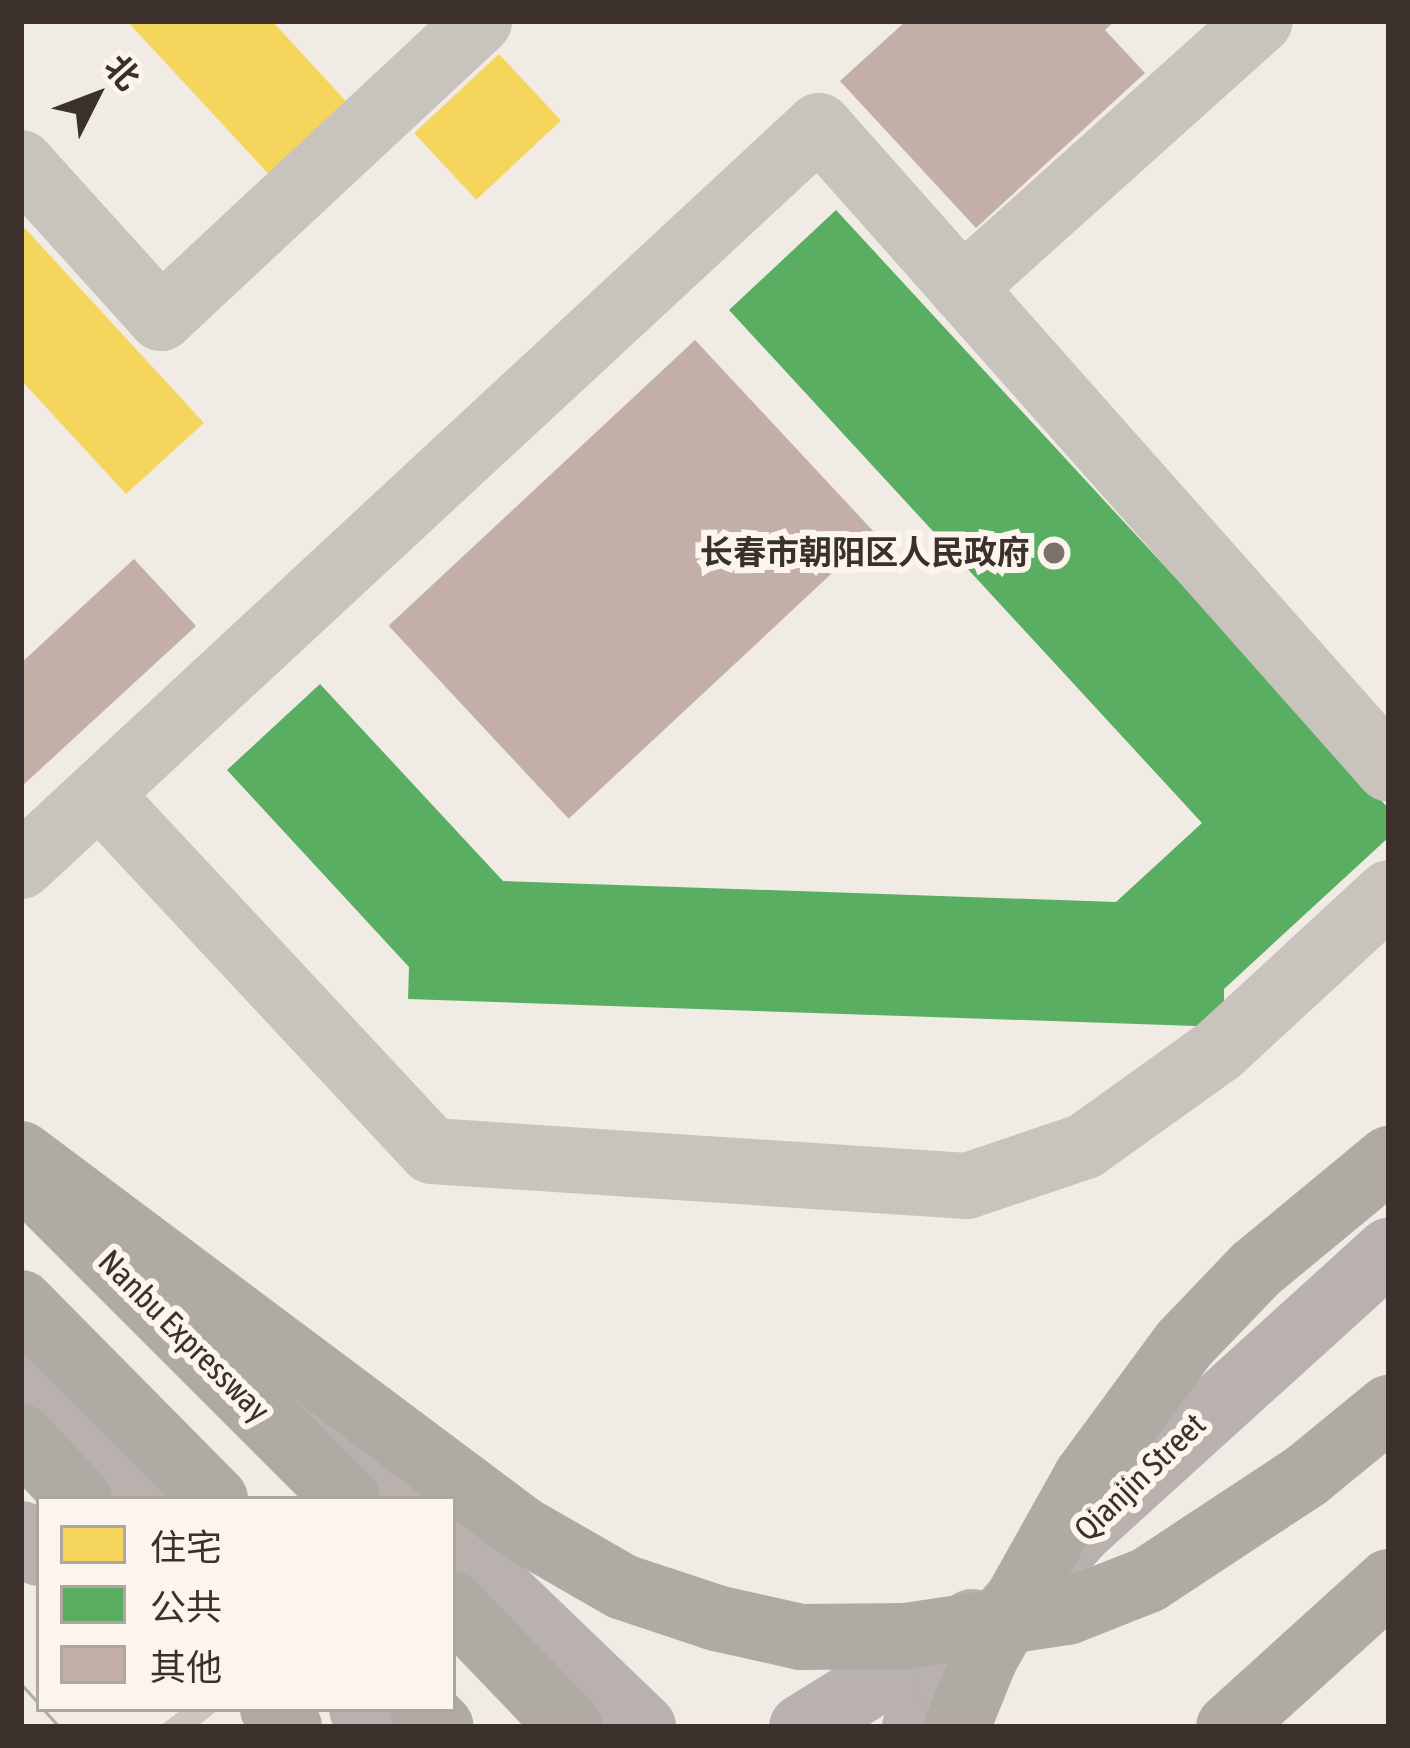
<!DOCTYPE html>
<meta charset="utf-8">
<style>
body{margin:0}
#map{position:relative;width:1410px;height:1748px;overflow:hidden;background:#f0ebe5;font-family:"Asap Condensed","Noto Sans SC",sans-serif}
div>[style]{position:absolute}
.homes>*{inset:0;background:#f6d55c;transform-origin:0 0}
.public>*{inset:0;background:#5aae61}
.building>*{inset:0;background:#c3afa7;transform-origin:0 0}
.major-tunnel>*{height:66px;margin-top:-33px;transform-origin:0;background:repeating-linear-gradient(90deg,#ccc6c0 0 66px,transparent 0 99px)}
.minor>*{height:66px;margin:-33px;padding:0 33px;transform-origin:33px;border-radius:33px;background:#c9c3be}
.major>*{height:66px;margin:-33px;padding:0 33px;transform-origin:33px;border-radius:33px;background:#b8b1ad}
.highway>*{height:66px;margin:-33px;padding:0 33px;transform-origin:33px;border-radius:33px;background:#afaaa4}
.tram>*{height:3px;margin:-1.5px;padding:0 1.5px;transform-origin:1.5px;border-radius:1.5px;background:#b1aca8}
.highway-bridge>*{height:66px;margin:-33px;padding:0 33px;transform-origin:33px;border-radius:33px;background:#afaaa4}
.dots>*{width:33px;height:33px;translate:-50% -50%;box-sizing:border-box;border:6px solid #fbf5ee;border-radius:50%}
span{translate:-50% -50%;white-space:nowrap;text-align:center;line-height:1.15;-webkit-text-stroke:12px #fbf5ee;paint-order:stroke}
.poi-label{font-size:33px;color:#3b302b;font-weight:700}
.right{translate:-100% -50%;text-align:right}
.street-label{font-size:33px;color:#3b302b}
.frame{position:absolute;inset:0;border:24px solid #3b302b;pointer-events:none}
.legend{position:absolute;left:36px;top:1496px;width:420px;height:216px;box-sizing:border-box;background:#fbf5ee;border:3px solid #aea6a0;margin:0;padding:15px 21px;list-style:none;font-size:36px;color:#3b302b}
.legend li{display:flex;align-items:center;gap:24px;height:60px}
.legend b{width:60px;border:3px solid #aea6a0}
.north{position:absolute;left:36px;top:36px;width:120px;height:120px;-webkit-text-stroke:9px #fbf5ee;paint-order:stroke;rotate:48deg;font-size:33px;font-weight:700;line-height:48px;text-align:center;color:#3b302b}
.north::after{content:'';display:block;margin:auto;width:42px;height:54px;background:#3b302b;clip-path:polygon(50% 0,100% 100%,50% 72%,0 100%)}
</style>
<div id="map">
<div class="homes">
<i style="clip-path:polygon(127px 21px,272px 21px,354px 110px,276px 182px)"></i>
<i style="left:499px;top:54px;width:91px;height:116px;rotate:47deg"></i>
<i style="clip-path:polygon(21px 224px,204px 423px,126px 494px,21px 380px)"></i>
</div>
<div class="public">
<i style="clip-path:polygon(836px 210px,1389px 809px,1389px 837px,1224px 989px,1224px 1027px,408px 999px,409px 967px,227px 770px,320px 684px,503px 881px,1116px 902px,1202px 823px,729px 310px)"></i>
</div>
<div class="building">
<i style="clip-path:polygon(906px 21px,1115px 21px,1105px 30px,1145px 73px,976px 228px,840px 81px)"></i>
<i style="left:695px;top:340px;width:264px;height:419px;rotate:47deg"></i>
<i style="clip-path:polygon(134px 559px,196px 626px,21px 787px,21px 663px)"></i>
</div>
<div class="major-tunnel">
<i style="left:182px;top:1709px;width:23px;rotate:52deg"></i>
</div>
<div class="minor">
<i style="left:21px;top:163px;width:209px;rotate:47.9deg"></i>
<i style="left:161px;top:318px;width:435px;rotate:-43deg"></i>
<i style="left:962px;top:288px;width:400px;rotate:-41.9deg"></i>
<i style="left:99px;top:794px;width:488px;rotate:47deg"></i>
<i style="left:432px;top:1151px;width:536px;rotate:3.74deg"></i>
<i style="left:967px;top:1186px;width:125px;rotate:-18.7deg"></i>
<i style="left:1085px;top:1146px;width:165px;rotate:-35.6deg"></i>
<i style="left:1219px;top:1050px;width:231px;rotate:-42.7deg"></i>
<i style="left:21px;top:866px;width:1088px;rotate:-42.84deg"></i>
<i style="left:819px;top:126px;width:859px;rotate:48.44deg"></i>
</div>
<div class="major">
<i style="left:21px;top:1362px;width:192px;rotate:45.4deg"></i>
<i style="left:276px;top:1372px;width:182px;rotate:44.1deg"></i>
<i style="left:21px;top:1534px;width:26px;rotate:47deg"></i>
<i style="left:453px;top:1544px;width:264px;rotate:43.9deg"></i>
<i style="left:362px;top:1709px;width:25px;rotate:45deg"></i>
<i style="left:802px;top:1727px;width:200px;rotate:-31.7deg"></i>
<i style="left:915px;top:1727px;width:56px;rotate:-57.4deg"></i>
<i style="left:945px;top:1680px;width:202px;rotate:-47.8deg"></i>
<i style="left:1081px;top:1530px;width:416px;rotate:-42.2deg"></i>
</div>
<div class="highway">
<i style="left:48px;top:1200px;width:423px;rotate:45deg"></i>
<i style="left:21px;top:1303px;width:276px;rotate:45.3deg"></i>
<i style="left:21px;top:1437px;width:85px;rotate:46.9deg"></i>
<i style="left:1307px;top:1475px;width:106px;rotate:-39.3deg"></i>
<i style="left:1086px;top:1477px;width:165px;rotate:-53.6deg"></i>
<i style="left:1184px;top:1344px;width:104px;rotate:-46.2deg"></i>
<i style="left:1256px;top:1269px;width:173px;rotate:-39.6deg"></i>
<i style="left:453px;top:1605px;width:169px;rotate:46.2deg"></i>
<i style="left:273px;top:1709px;width:24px;rotate:48deg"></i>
<i style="left:423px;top:1709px;width:25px;rotate:45deg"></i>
<i style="left:1229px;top:1727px;width:216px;rotate:-42.2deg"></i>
</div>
<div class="tram">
<i style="left:21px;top:1684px;width:27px;rotate:48deg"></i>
<i style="left:43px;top:1709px;width:24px;rotate:48deg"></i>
<i style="left:21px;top:1725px;width:3px;rotate:45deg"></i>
</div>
<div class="highway-bridge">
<i style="left:21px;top:1154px;width:626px;rotate:36.81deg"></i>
<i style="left:522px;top:1529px;width:116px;rotate:29.9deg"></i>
<i style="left:623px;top:1587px;width:98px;rotate:18.4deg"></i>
<i style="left:716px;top:1618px;width:87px;rotate:12.6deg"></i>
<i style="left:801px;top:1637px;width:105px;rotate:-0.5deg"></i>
<i style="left:906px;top:1636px;width:163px;rotate:-8.5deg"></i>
<i style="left:1067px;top:1612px;width:87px;rotate:-21.6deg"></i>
<i style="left:1148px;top:1580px;width:191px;rotate:-33.4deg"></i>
<i style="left:957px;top:1727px;width:74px;rotate:-67.9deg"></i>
<i style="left:985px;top:1658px;width:207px;rotate:-60.8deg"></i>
</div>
<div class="dots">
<i style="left:1054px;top:553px;background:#7a716c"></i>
</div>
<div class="poi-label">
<span class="right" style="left:1030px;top:553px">长春市朝阳区人民政府</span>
</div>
<div class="street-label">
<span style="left:184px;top:1336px;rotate:45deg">Nanbu Expressway</span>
<span style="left:1140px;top:1477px;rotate:-44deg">Qianjin Street</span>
</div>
<div class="frame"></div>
<ul class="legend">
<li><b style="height:33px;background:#f6d55c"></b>住宅</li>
<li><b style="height:33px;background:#5aae61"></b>公共</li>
<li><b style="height:33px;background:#c3afa7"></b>其他</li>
</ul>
<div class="north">北</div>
</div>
